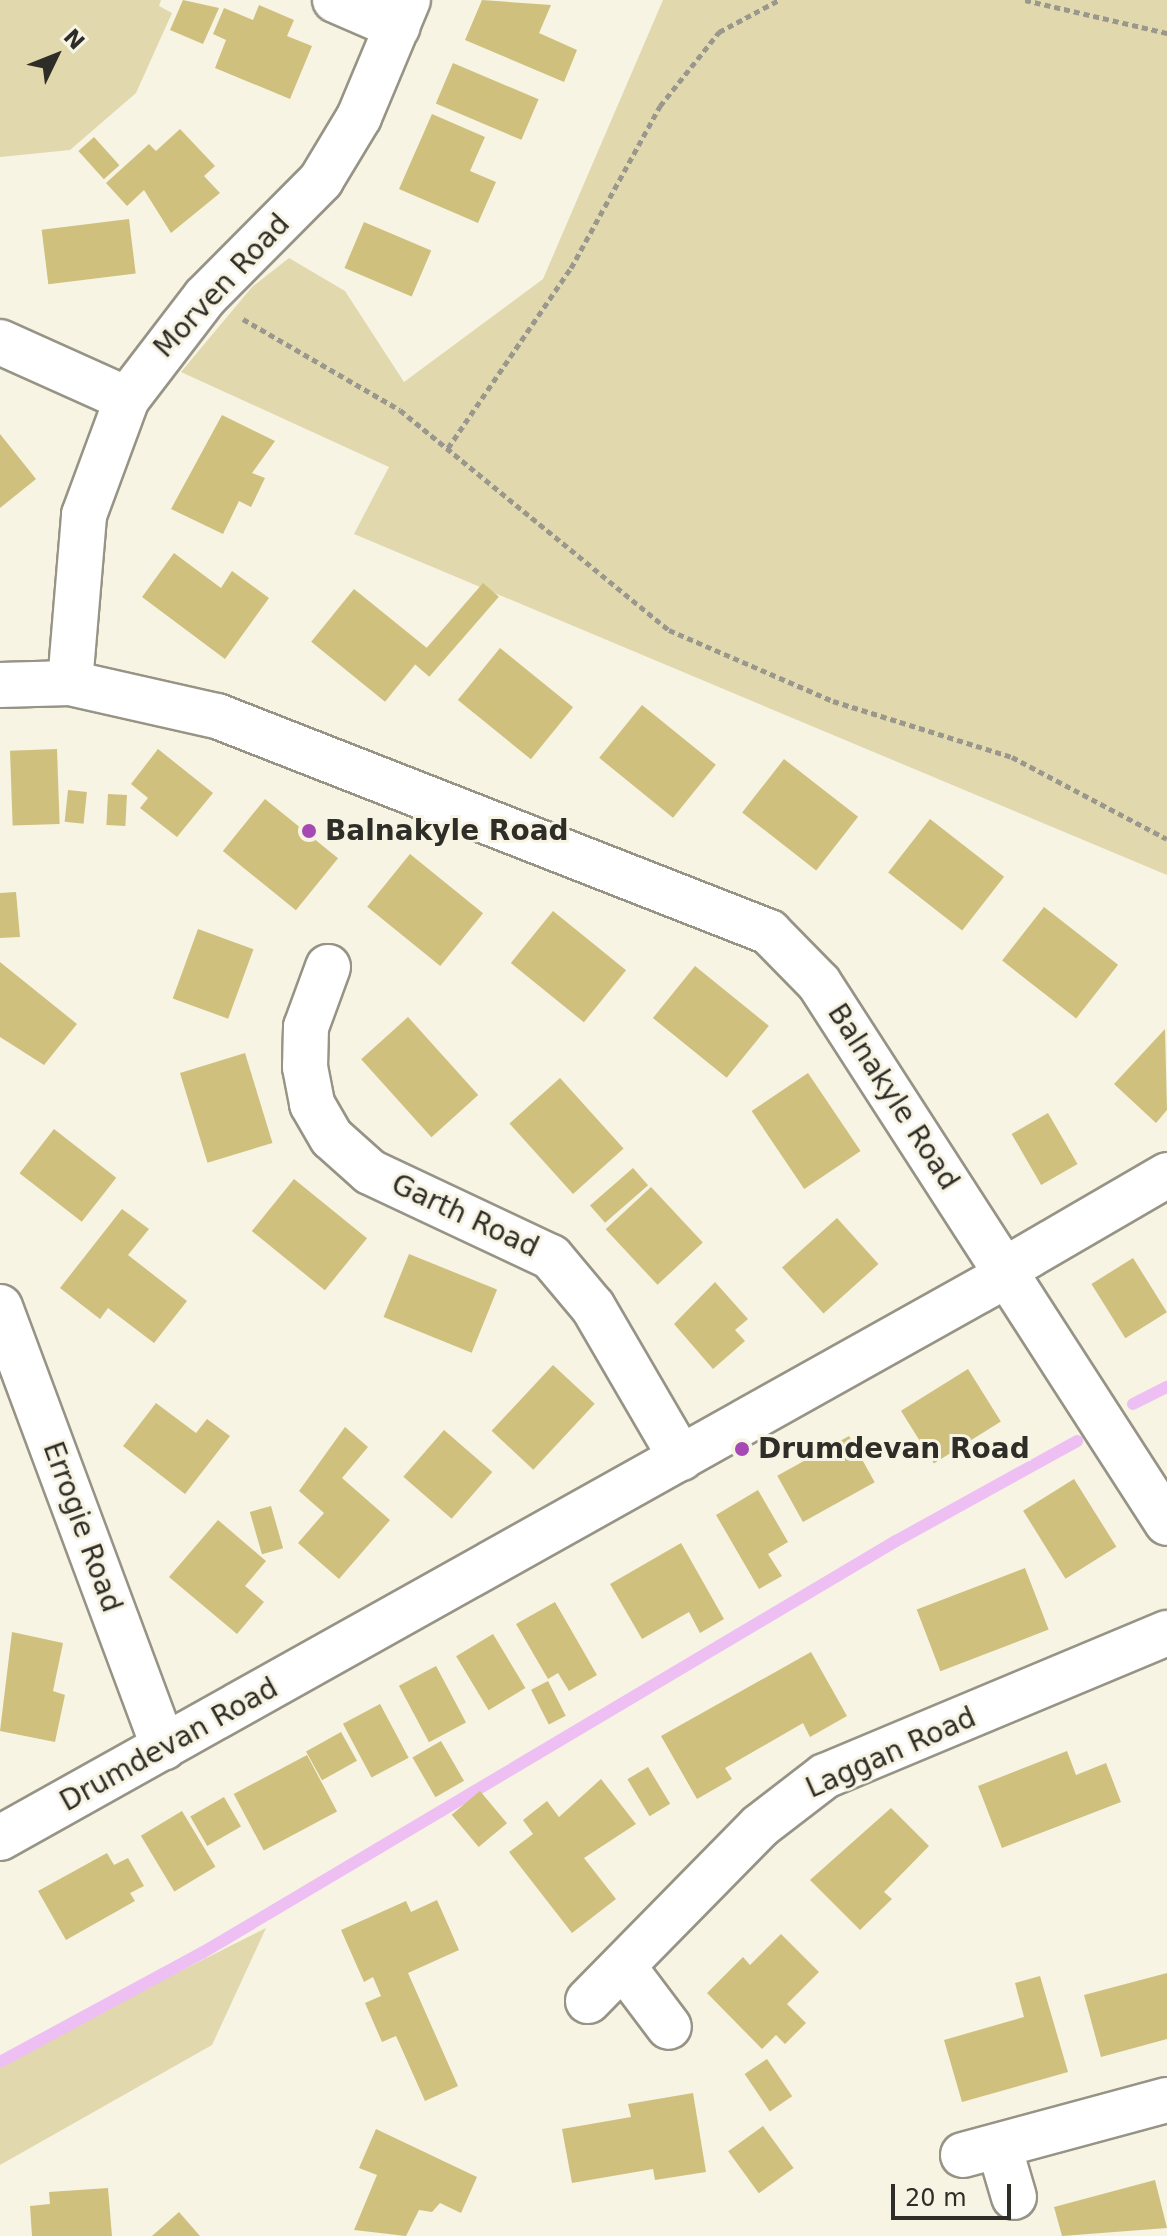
<!DOCTYPE html>
<style>
body{margin:0}
#map{position:relative;width:1167px;height:2236px;overflow:hidden;background:#f7f4e4;font-family:"DejaVu Sans",sans-serif}
div>[style]{position:absolute}
.green>*{inset:0;background:#e1d8ae}
.stream>*{height:12px;margin:-6px;padding:0 6px;transform-origin:6px;border-radius:6px;background:#edbff3}
.building>*{inset:0;background:#cfc07e;transform-origin:0 0}
.path>*{height:5px;margin-top:-2.5px;transform-origin:0;background:repeating-linear-gradient(90deg,#9a978d 0 6px,transparent 0 10px)}
.roads{filter:drop-shadow(2px 0 #979486) drop-shadow(-2px 0 #979486) drop-shadow(0 2px #979486) drop-shadow(0 -2px #979486)}
.minor>*{height:44px;margin:-22px;padding:0 22px;transform-origin:22px;border-radius:22px;background:#fff}
.dots>*{width:22px;height:22px;translate:-50% -50%;box-sizing:border-box;border:4px solid #f7f4e4;border-radius:50%}
span{translate:-50% -50%;white-space:nowrap;text-align:center;line-height:1.15;-webkit-text-stroke:6px #f7f4e4;paint-order:stroke}
.street-label{font-size:28px;color:#2f2d28}
.poi-label{font-size:28px;color:#2f2d28;font-weight:700}
.left{translate:0 -50%;text-align:left}
.north{position:absolute;left:16px;top:16px;width:80px;height:80px;-webkit-text-stroke:6px #f7f4e4;paint-order:stroke;rotate:47deg;font-size:22px;font-weight:700;line-height:32px;text-align:center;color:#2f2d28}
.north::after{content:'';display:block;margin:auto;width:28px;height:36px;background:#2f2d28;clip-path:polygon(50% 0,100% 100%,50% 72%,0 100%)}
.scale{position:absolute;left:891px;top:2184px;width:120px;height:36px;box-sizing:border-box;border:4px solid #2f2d28;border-top:0;padding-left:10px;font-size:24px;line-height:28px;white-space:nowrap;color:#2f2d28;-webkit-text-stroke:6px #f7f4e4;paint-order:stroke}
</style>
<div id="map">
<div class="green">
<i style="clip-path:polygon(0 0,161px 0,159px 6px,172px 13px,136px 93px,70px 150px,0 157px)"></i>
<i style="clip-path:polygon(663px 0,1167px 0,1167px 875px,354px 534px,389px 467px,181px 372px,252px 287px,289px 258px,345px 291px,404px 382px,543px 279px)"></i>
<i style="clip-path:polygon(266px 1928px,212px 2045px,0 2165px,0 2062px)"></i>
</div>
<div class="stream">
<i style="left:1133px;top:1404px;width:38px;rotate:-27deg"></i>
<i style="left:0;top:2062px;width:230px;rotate:-28.4deg"></i>
<i style="left:202px;top:1953px;width:807px;rotate:-30.7deg"></i>
<i style="left:896px;top:1541px;width:207px;rotate:-28.9deg"></i>
</div>
<div class="building">
<i style="clip-path:polygon(183px 0,219px 8px,203px 44px,170px 30px)"></i>
<i style="clip-path:polygon(482px 0,551px 5px,539px 33px,577px 50px,564px 82px,465px 40px)"></i>
<i style="clip-path:polygon(259px 5px,294px 20px,287px 36px,312px 46px,290px 99px,215px 68px,226px 40px,213px 34px,224px 8px,253px 20px)"></i>
<i style="left:453px;top:63px;width:93px;height:44px;rotate:23deg"></i>
<i style="clip-path:polygon(432px 114px,485px 137px,470px 171px,496px 182px,478px 223px,399px 189px)"></i>
<i style="clip-path:polygon(180px 129px,215px 166px,204px 176px,220px 193px,171px 233px,144px 190px,127px 206px,106px 183px,149px 144px,156px 151px)"></i>
<i style="left:94px;top:137px;width:38px;height:21px;rotate:48deg"></i>
<i style="left:129px;top:219px;width:55px;height:88px;rotate:83deg"></i>
<i style="left:364px;top:222px;width:73px;height:50px;rotate:23deg"></i>
<i style="clip-path:polygon(222px 415px,275px 441px,252px 473px,265px 478px,251px 507px,239px 501px,223px 534px,171px 509px)"></i>
<i style="clip-path:polygon(0 434px,36px 479px,0 508px)"></i>
<i style="clip-path:polygon(174px 553px,221px 588px,232px 571px,269px 598px,225px 659px,142px 597px)"></i>
<i style="left:483px;top:583px;width:21px;height:106px;rotate:41deg"></i>
<i style="left:354px;top:589px;width:95px;height:68px;rotate:39deg"></i>
<i style="left:500px;top:648px;width:94px;height:67px;rotate:39deg"></i>
<i style="left:642px;top:705px;width:95px;height:68px;rotate:39deg"></i>
<i style="left:57px;top:749px;width:75px;height:47px;rotate:88deg"></i>
<i style="clip-path:polygon(158px 749px,213px 793px,177px 837px,140px 808px,148px 798px,131px 784px)"></i>
<i style="left:784px;top:759px;width:94px;height:68px;rotate:38deg"></i>
<i style="left:68px;top:790px;width:19px;height:32px;rotate:6deg"></i>
<i style="left:108px;top:794px;width:19px;height:31px;rotate:3deg"></i>
<i style="left:265px;top:799px;width:94px;height:67px;rotate:39deg"></i>
<i style="left:930px;top:819px;width:94px;height:68px;rotate:38deg"></i>
<i style="left:410px;top:854px;width:94px;height:68px;rotate:39deg"></i>
<i style="clip-path:polygon(16px 892px,20px 937px,0 938px,0 893px)"></i>
<i style="left:1044px;top:907px;width:94px;height:68px;rotate:38deg"></i>
<i style="left:553px;top:911px;width:94px;height:67px;rotate:39deg"></i>
<i style="left:198px;top:929px;width:59px;height:74px;rotate:20deg"></i>
<i style="clip-path:polygon(0 962px,77px 1024px,44px 1065px,0 1037px)"></i>
<i style="left:695px;top:966px;width:95px;height:67px;rotate:39deg"></i>
<i style="left:408px;top:1017px;width:105px;height:63px;rotate:48deg"></i>
<i style="clip-path:polygon(1165px 1029px,1167px 1110px,1156px 1123px,1114px 1084px)"></i>
<i style="left:245px;top:1053px;width:94px;height:68px;rotate:73deg"></i>
<i style="left:808px;top:1073px;width:94px;height:68px;rotate:56deg"></i>
<i style="left:560px;top:1078px;width:95px;height:68px;rotate:48deg"></i>
<i style="left:1048px;top:1113px;width:59px;height:42px;rotate:60deg"></i>
<i style="left:54px;top:1129px;width:79px;height:56px;rotate:38deg"></i>
<i style="left:633px;top:1168px;width:23px;height:57px;rotate:49deg"></i>
<i style="left:294px;top:1179px;width:94px;height:67px;rotate:39deg"></i>
<i style="left:651px;top:1187px;width:76px;height:62px;rotate:47deg"></i>
<i style="clip-path:polygon(122px 1209px,149px 1229px,128px 1255px,187px 1301px,154px 1343px,108px 1308px,100px 1319px,60px 1288px)"></i>
<i style="left:837px;top:1218px;width:62px;height:74px;rotate:48deg"></i>
<i style="left:409px;top:1254px;width:95px;height:68px;rotate:22deg"></i>
<i style="left:1133px;top:1258px;width:64px;height:49px;rotate:58deg"></i>
<i style="clip-path:polygon(715px 1282px,748px 1319px,735px 1330px,745px 1341px,713px 1369px,674px 1324px)"></i>
<i style="left:553px;top:1365px;width:57px;height:90px;rotate:43deg"></i>
<i style="left:968px;top:1369px;width:62px;height:79px;rotate:58deg"></i>
<i style="clip-path:polygon(156px 1403px,196px 1433px,207px 1419px,230px 1436px,185px 1494px,123px 1446px)"></i>
<i style="clip-path:polygon(345px 1427px,368px 1447px,342px 1478px,390px 1520px,339px 1579px,298px 1543px,324px 1513px,299px 1491px)"></i>
<i style="left:444px;top:1430px;width:64px;height:62px;rotate:41deg"></i>
<i style="left:849px;top:1436px;width:53px;height:82px;rotate:61deg"></i>
<i style="left:1074px;top:1479px;width:80px;height:60px;rotate:58deg"></i>
<i style="clip-path:polygon(758px 1490px,788px 1542px,768px 1554px,782px 1576px,759px 1589px,716px 1515px)"></i>
<i style="left:271px;top:1506px;width:44px;height:22px;rotate:74deg"></i>
<i style="clip-path:polygon(218px 1520px,266px 1561px,245px 1586px,264px 1602px,237px 1634px,169px 1577px)"></i>
<i style="clip-path:polygon(681px 1543px,724px 1619px,700px 1633px,689px 1612px,642px 1639px,610px 1584px)"></i>
<i style="left:1025px;top:1568px;width:66px;height:116px;rotate:69deg"></i>
<i style="clip-path:polygon(555px 1602px,597px 1675px,569px 1691px,558px 1673px,548px 1679px,516px 1624px)"></i>
<i style="clip-path:polygon(12px 1632px,63px 1643px,53px 1691px,65px 1695px,55px 1742px,0 1731px)"></i>
<i style="left:493px;top:1634px;width:63px;height:43px;rotate:59deg"></i>
<i style="clip-path:polygon(811px 1652px,847px 1716px,810px 1737px,803px 1723px,725px 1768px,732px 1779px,697px 1799px,661px 1736px)"></i>
<i style="left:436px;top:1666px;width:64px;height:42px;rotate:62deg"></i>
<i style="left:548px;top:1681px;width:39px;height:19px;rotate:63deg"></i>
<i style="left:380px;top:1704px;width:61px;height:42px;rotate:62deg"></i>
<i style="left:341px;top:1732px;width:33px;height:40px;rotate:61deg"></i>
<i style="left:441px;top:1741px;width:46px;height:33px;rotate:60deg"></i>
<i style="clip-path:polygon(1067px 1751px,1076px 1775px,1106px 1763px,1121px 1802px,1002px 1848px,978px 1786px)"></i>
<i style="left:307px;top:1755px;width:64px;height:83px;rotate:62deg"></i>
<i style="left:648px;top:1767px;width:43px;height:24px;rotate:59deg"></i>
<i style="clip-path:polygon(601px 1779px,636px 1824px,584px 1858px,616px 1899px,572px 1933px,509px 1852px,533px 1834px,523px 1820px,547px 1801px,559px 1817px)"></i>
<i style="left:480px;top:1791px;width:42px;height:37px;rotate:50deg"></i>
<i style="left:224px;top:1797px;width:34px;height:39px;rotate:60deg"></i>
<i style="clip-path:polygon(891px 1808px,929px 1846px,884px 1892px,892px 1899px,860px 1930px,810px 1880px)"></i>
<i style="left:182px;top:1811px;width:65px;height:48px;rotate:59deg"></i>
<i style="clip-path:polygon(107px 1853px,114px 1865px,128px 1858px,144px 1886px,130px 1893px,135px 1901px,66px 1940px,38px 1891px)"></i>
<i style="clip-path:polygon(437px 1900px,459px 1950px,408px 1973px,458px 2086px,425px 2101px,396px 2036px,382px 2042px,365px 2003px,381px 1996px,373px 1977px,364px 1982px,341px 1930px,406px 1901px,411px 1912px)"></i>
<i style="clip-path:polygon(781px 1934px,819px 1972px,787px 2004px,806px 2023px,785px 2044px,776px 2035px,762px 2049px,707px 1993px,743px 1957px,750px 1965px)"></i>
<i style="clip-path:polygon(1167px 1973px,1167px 2039px,1101px 2057px,1084px 1995px)"></i>
<i style="clip-path:polygon(1040px 1976px,1068px 2072px,962px 2102px,944px 2040px,1024px 2017px,1015px 1983px)"></i>
<i style="left:767px;top:2059px;width:45px;height:27px;rotate:56deg"></i>
<i style="clip-path:polygon(693px 2093px,706px 2172px,655px 2180px,653px 2169px,572px 2183px,562px 2129px,631px 2117px,628px 2104px)"></i>
<i style="left:763px;top:2126px;width:52px;height:43px;rotate:54deg"></i>
<i style="clip-path:polygon(376px 2129px,477px 2177px,461px 2213px,440px 2203px,432px 2212px,419px 2210px,406px 2236px,354px 2230px,377px 2175px,359px 2168px)"></i>
<i style="clip-path:polygon(1155px 2180px,1167px 2228px,1062px 2236px,1054px 2207px)"></i>
<i style="clip-path:polygon(108px 2188px,112px 2236px,32px 2236px,30px 2206px,50px 2204px,49px 2192px)"></i>
<i style="clip-path:polygon(179px 2212px,200px 2236px,152px 2236px)"></i>
</div>
<div class="path">
<i style="left:1025px;top:0;width:146px;rotate:13.1deg"></i>
<i style="left:243px;top:319px;width:181px;rotate:30.1deg"></i>
<i style="left:400px;top:410px;width:348px;rotate:39.3deg"></i>
<i style="left:669px;top:630px;width:179px;rotate:23.4deg"></i>
<i style="left:833px;top:701px;width:188px;rotate:17.4deg"></i>
<i style="left:1012px;top:757px;width:175px;rotate:27.9deg"></i>
<i style="left:448px;top:448px;width:218px;rotate:-55.7deg"></i>
<i style="left:571px;top:268px;width:185px;rotate:-61.2deg"></i>
<i style="left:660px;top:106px;width:95px;rotate:-51.4deg"></i>
<i style="left:719px;top:32px;width:68px;rotate:-28.1deg"></i>
</div>
<div class="roads">
<div class="minor">
<i style="left:335px;top:0;width:68px;rotate:23.5deg"></i>
<i style="left:0;top:342px;width:139px;rotate:24.2deg"></i>
<i style="left:70px;top:683px;width:169px;rotate:-85.2deg"></i>
<i style="left:84px;top:515px;width:124px;rotate:-69.7deg"></i>
<i style="left:127px;top:399px;width:128px;rotate:-52.6deg"></i>
<i style="left:205px;top:297px;width:165px;rotate:-45.2deg"></i>
<i style="left:321px;top:180px;width:74px;rotate:-58.9deg"></i>
<i style="left:359px;top:117px;width:127px;rotate:-67.3deg"></i>
<i style="left:0;top:685px;width:70px;rotate:-1.6deg"></i>
<i style="left:70px;top:683px;width:151px;rotate:12.7deg"></i>
<i style="left:217px;top:716px;width:593px;rotate:21.37deg"></i>
<i style="left:769px;top:932px;width:71px;rotate:45.6deg"></i>
<i style="left:819px;top:983px;width:642px;rotate:57.2deg"></i>
<i style="left:328px;top:967px;width:64px;rotate:110.1deg"></i>
<i style="left:306px;top:1027px;width:40px;rotate:91.4deg"></i>
<i style="left:305px;top:1067px;width:38px;rotate:79deg"></i>
<i style="left:312px;top:1104px;width:39px;rotate:60deg"></i>
<i style="left:332px;top:1138px;width:51px;rotate:41.8deg"></i>
<i style="left:370px;top:1172px;width:200px;rotate:25.2deg"></i>
<i style="left:551px;top:1257px;width:65px;rotate:50deg"></i>
<i style="left:593px;top:1307px;width:175px;rotate:59.8deg"></i>
<i style="left:1004px;top:1270px;width:189px;rotate:-30.2deg"></i>
<i style="left:0;top:1307px;width:470px;rotate:69.6deg"></i>
<i style="left:0;top:1838px;width:1154px;rotate:-29.21deg"></i>
<i style="left:623px;top:1966px;width:76px;rotate:53deg"></i>
<i style="left:588px;top:2001px;width:245px;rotate:-45.5deg"></i>
<i style="left:760px;top:1826px;width:82px;rotate:-37.6deg"></i>
<i style="left:825px;top:1776px;width:371px;rotate:-22.7deg"></i>
<i style="left:999px;top:2146px;width:53px;rotate:73.6deg"></i>
<i style="left:963px;top:2155px;width:211px;rotate:-15.1deg"></i>
</div>
</div>
<div class="dots">
<i style="left:309px;top:831px;background:#a649b3"></i>
<i style="left:742px;top:1449px;background:#a649b3"></i>
</div>
<div class="street-label">
<span style="left:222px;top:286px;rotate:-47deg">Morven Road</span>
<span style="left:893px;top:1097px;rotate:57deg">Balnakyle Road</span>
<span style="left:465px;top:1216px;rotate:25deg">Garth Road</span>
<span style="left:82px;top:1527px;rotate:70deg">Errogie Road</span>
<span style="left:169px;top:1745px;rotate:-29deg">Drumdevan Road</span>
<span style="left:891px;top:1753px;rotate:-24deg">Laggan Road</span>
</div>
<div class="poi-label">
<span class="left" style="left:325px;top:831px">Balnakyle Road</span>
<span class="left" style="left:758px;top:1449px">Drumdevan Road</span>
</div>
<div class="north">N</div>
<div class="scale">20 m</div>
</div>
